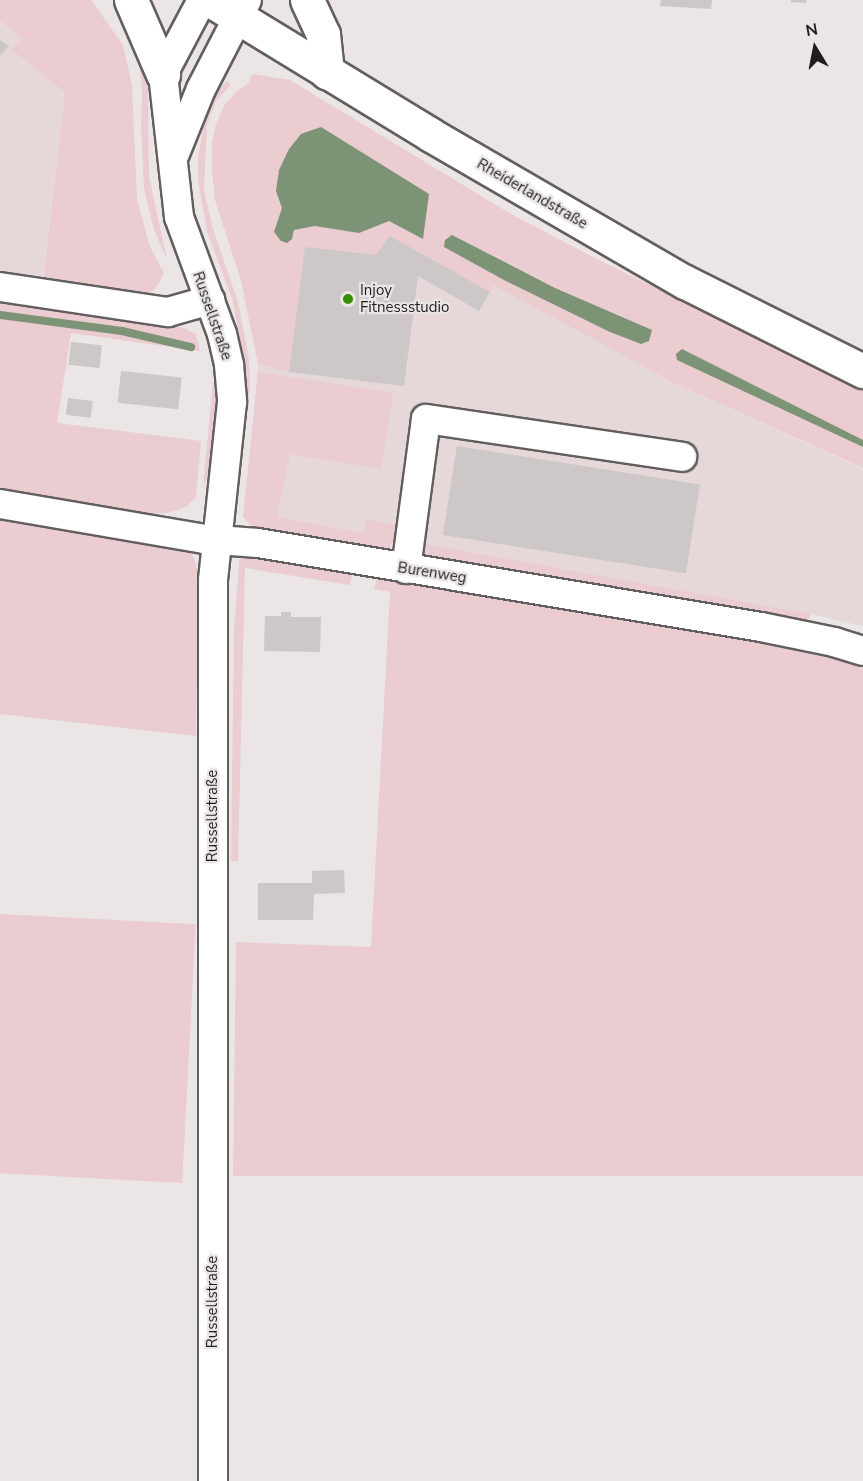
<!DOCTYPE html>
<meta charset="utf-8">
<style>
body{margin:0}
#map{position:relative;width:863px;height:1481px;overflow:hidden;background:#ebe5e6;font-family:"Nunito Sans",sans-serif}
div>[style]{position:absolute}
.built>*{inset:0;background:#e6d7d9}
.green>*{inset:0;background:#eaccd1;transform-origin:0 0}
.water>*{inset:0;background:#7c9376}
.stream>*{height:8px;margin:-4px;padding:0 4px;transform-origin:4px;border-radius:4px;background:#7c9376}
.building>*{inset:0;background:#cdc7c8;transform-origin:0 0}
.roads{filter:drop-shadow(2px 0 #635e5f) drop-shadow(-2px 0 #635e5f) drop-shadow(0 2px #635e5f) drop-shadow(0 -2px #635e5f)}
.minor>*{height:28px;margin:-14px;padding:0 14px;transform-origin:14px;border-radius:14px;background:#fff}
.major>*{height:33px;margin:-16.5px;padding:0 16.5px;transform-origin:16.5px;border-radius:16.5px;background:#fff}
.dots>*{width:16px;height:16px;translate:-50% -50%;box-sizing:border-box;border:3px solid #ebe5e6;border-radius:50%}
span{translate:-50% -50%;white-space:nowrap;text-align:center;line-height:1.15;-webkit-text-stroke:4.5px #ebe5e6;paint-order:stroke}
.street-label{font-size:15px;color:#1f1d1e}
.poi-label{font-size:15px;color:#1f1d1e}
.left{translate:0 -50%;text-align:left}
.north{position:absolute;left:785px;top:18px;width:60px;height:60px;-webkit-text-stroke:4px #ebe5e6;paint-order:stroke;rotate:350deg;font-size:16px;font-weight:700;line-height:24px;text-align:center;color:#1f1d1e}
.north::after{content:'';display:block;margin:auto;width:21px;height:27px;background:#1f1d1e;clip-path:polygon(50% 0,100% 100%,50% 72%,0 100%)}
</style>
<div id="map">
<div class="built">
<i style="clip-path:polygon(0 21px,22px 38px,11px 49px,65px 91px,39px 306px,0 301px)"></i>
<i style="clip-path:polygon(241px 144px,672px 382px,863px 469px,863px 626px,811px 614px,264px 515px,247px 503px,258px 364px)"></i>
</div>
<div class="green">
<i style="clip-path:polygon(0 0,91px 0,123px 45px,132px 85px,137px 199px,150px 247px,164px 273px,156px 288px,142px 298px,42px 287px,65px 92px,11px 49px,22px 38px,0 21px)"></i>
<i style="clip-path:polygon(134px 38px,144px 63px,148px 94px,149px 177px,167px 259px,154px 230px,144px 189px,141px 127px,142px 91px,140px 70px,131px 44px)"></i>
<i style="clip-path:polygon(252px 74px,290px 80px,511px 214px,589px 255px,863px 390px,863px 468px,672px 382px,494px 285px,490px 292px,390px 236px,376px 255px,305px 247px,289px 372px,258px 364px,241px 281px,215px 200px,212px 171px,212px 143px,216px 124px,225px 104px,236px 92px,249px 83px)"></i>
<i style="clip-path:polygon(228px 80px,230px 86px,216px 101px,207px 125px,204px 190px,213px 229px,238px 302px,249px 359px,250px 387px,234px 508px,231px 498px,246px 382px,243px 353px,232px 298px,207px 232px,198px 180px,198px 158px,206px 112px,214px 95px)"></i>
<i style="clip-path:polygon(0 301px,184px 328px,196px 334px,200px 351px,71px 333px,57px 423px,201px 441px,196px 497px,186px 507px,167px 513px,149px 514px,0 490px)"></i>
<i style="clip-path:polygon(258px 372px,393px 393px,381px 469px,290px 454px,277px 517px,363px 533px,366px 519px,399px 526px,389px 551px,254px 528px,243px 517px)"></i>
<i style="clip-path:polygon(213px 382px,217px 387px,217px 398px,209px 473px,203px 487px)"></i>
<i style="clip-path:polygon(0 514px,181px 546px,192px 554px,199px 573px,196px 736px,0 714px)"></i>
<i style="clip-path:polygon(420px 543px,811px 614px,804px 626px,424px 560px)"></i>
<i style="clip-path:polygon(240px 554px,355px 567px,349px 585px,245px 568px,238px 861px,231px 861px,234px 628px)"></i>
<i style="clip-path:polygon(385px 572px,863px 661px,863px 1176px,233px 1176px,236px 942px,371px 947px,390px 592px,374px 589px,377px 579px)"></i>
<i style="left:0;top:914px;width:196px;height:259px;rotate:3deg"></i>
</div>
<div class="water">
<i style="clip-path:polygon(321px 127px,429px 194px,423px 239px,389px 221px,359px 233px,315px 226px,294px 230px,292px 239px,287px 243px,281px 241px,274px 232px,282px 208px,276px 191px,279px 170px,289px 149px,301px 134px)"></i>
<i style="clip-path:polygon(452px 235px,555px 288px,652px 330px,649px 341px,641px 344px,610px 332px,504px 280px,444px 247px,445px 240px)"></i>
<i style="clip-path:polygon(682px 349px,863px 440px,863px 447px,677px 360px,676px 354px)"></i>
</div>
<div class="stream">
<i style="left:0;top:315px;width:123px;rotate:7.5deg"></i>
<i style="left:122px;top:331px;width:71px;rotate:13.1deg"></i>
</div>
<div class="building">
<i style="clip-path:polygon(661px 0,712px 0,711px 9px,660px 6px)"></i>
<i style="clip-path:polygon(791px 0,807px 0,806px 3px,791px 2px)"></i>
<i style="clip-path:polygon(0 40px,9px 46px,0 56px)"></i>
<i style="clip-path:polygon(390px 236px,490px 292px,479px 311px,418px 276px,404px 386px,289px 372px,305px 247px,376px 255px)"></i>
<i style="left:71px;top:342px;width:31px;height:23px;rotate:6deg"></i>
<i style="left:121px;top:371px;width:61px;height:32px;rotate:6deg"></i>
<i style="left:68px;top:398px;width:25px;height:17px;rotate:7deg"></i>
<i style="left:457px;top:446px;width:246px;height:90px;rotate:9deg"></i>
<i style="clip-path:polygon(281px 612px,291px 612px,291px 617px,321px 617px,320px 652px,264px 651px,265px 616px,281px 616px)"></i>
<i style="clip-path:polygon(344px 870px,345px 893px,314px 894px,313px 920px,258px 920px,258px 883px,312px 883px,312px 871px)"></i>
</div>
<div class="roads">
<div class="minor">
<i style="left:202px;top:0;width:84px;rotate:117.8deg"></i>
<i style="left:163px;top:74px;width:144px;rotate:83.6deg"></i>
<i style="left:179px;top:217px;width:125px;rotate:69.8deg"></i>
<i style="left:222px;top:334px;width:32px;rotate:77deg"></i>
<i style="left:229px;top:365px;width:37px;rotate:85deg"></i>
<i style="left:232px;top:402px;width:179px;rotate:96.1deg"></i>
<i style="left:213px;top:580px;width:901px;rotate:90deg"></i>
<i style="left:174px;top:156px;width:72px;rotate:-68.1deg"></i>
<i style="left:201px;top:89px;width:100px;rotate:-62.7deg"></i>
<i style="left:0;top:287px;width:170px;rotate:8.5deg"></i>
<i style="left:168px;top:312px;width:44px;rotate:-15.9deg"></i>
<i style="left:0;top:504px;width:207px;rotate:9.7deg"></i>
<i style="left:204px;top:539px;width:54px;rotate:4.2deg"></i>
<i style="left:258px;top:543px;width:510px;rotate:9.48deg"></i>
<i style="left:761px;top:627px;width:75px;rotate:11.6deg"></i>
<i style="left:834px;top:642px;width:30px;rotate:17deg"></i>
<i style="left:406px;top:569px;width:151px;rotate:-82.4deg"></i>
<i style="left:426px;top:419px;width:259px;rotate:8.4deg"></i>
</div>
<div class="major">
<i style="left:131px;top:0;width:81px;rotate:66.6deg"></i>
<i style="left:210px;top:0;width:259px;rotate:31.4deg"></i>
<i style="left:431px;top:135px;width:293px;rotate:30.1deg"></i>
<i style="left:685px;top:282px;width:199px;rotate:26.6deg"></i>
<i style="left:307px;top:0;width:38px;rotate:65deg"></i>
<i style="left:323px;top:34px;width:39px;rotate:84deg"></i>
</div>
</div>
<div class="dots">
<i style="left:348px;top:299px;background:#349001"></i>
</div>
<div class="street-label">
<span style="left:532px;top:194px;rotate:30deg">Rheiderlandstraße</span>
<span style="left:212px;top:316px;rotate:71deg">Russellstraße</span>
<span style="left:432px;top:573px;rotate:9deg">Burenweg</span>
<span style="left:213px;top:816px;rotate:-90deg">Russellstraße</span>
<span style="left:213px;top:1302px;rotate:-90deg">Russellstraße</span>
</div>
<div class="poi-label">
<span class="left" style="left:360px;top:299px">Injoy<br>Fitnessstudio</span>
</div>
<div class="north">N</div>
</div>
